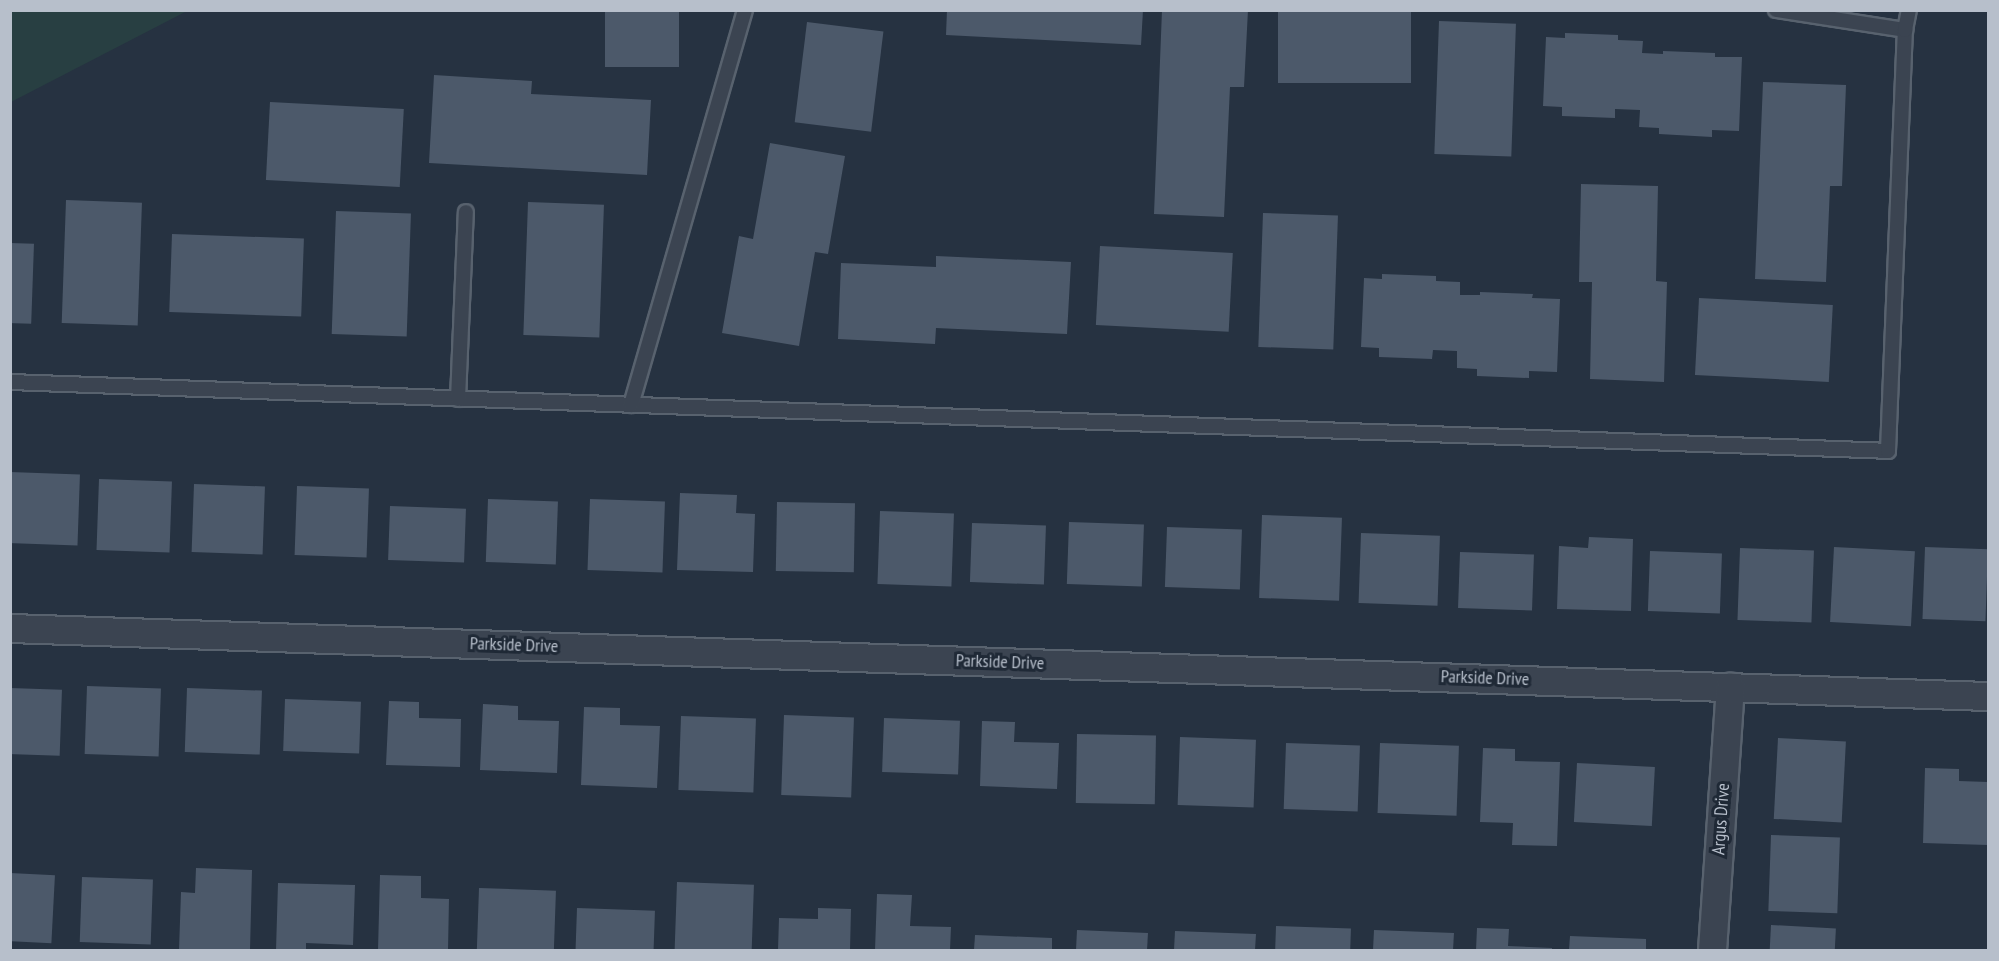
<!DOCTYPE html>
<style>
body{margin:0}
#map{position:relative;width:1999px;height:961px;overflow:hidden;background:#263241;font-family:"PT Sans Narrow",sans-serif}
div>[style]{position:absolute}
.green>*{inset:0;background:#283f42}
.building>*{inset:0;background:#4c596a;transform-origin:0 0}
.roads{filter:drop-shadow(2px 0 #58626e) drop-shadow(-2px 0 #58626e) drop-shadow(0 2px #58626e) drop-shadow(0 -2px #58626e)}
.lane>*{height:14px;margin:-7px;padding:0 7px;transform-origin:7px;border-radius:7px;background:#3b4451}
.street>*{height:27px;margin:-13.5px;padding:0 13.5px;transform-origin:13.5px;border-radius:13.5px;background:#3b4451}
span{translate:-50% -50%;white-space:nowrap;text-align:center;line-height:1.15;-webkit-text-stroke:6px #1f2936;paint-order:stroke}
.street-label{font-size:18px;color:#b7bfcb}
.frame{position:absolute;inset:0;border:12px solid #b7bfcb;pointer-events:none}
</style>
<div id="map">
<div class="green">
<i style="clip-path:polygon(11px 10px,187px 10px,187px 11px,11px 102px)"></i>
</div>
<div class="building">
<i style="left:605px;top:10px;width:74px;height:57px"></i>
<i style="clip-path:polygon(947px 10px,1143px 10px,1141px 45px,946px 35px)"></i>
<i style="clip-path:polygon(1162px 10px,1248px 10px,1244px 87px,1230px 87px,1224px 217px,1154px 214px)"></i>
<i style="left:1278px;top:10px;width:133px;height:73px"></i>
<i style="left:1439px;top:21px;width:77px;height:133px;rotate:2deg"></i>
<i style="left:807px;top:22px;width:77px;height:101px;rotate:7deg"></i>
<i style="clip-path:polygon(1565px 33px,1618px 35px,1618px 40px,1643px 41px,1642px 53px,1663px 54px,1663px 51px,1715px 53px,1715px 57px,1742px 57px,1739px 131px,1712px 130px,1712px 137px,1659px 134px,1659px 128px,1639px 127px,1640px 110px,1615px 109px,1615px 118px,1562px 116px,1562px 107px,1543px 106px,1546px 37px,1565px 38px)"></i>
<i style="clip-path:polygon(434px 75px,532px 81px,531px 94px,651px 100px,647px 175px,429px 163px)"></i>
<i style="clip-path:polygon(1763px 82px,1846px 85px,1842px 186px,1830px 186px,1826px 282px,1755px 279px)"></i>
<i style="left:270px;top:102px;width:134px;height:78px;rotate:3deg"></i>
<i style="clip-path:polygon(770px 143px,845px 156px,828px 254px,815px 252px,799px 346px,722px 333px,739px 236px,753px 239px)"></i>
<i style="clip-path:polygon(1581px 184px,1658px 186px,1656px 281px,1667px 282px,1664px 382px,1590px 379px,1592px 282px,1579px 282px)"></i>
<i style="left:66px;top:200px;width:76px;height:123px;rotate:2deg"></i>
<i style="left:528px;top:202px;width:76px;height:133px;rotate:2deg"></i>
<i style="left:336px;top:211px;width:75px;height:123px;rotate:2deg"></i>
<i style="left:1263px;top:213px;width:75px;height:134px;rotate:2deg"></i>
<i style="left:172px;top:234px;width:132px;height:78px;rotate:2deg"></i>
<i style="left:10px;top:243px;width:24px;height:80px;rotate:2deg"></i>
<i style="left:1100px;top:246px;width:133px;height:79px;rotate:3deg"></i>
<i style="clip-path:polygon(936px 256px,1071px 262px,1067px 334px,936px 328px,935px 344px,838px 339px,841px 263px,936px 267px)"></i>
<i style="clip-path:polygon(1382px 274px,1436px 276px,1436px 281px,1460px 282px,1460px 295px,1480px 295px,1480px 292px,1533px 294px,1532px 298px,1560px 299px,1557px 372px,1529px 371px,1529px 378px,1477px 376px,1477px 369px,1457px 368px,1457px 351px,1433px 350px,1432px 359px,1379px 357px,1379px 348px,1361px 347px,1364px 278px,1382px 279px)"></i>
<i style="left:1699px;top:298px;width:134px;height:77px;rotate:3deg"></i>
<i style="left:10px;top:472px;width:70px;height:71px;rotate:2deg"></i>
<i style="left:99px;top:479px;width:73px;height:71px;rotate:2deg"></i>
<i style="left:194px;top:484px;width:71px;height:68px;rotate:2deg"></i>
<i style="left:297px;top:486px;width:72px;height:69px;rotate:2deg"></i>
<i style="clip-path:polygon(680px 493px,737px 495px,736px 513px,755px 514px,753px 572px,677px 570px)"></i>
<i style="left:488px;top:499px;width:70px;height:63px;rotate:2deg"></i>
<i style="left:590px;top:499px;width:75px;height:71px;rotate:2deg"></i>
<i style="left:777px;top:502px;width:78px;height:69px;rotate:1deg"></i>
<i style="left:390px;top:506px;width:76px;height:54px;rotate:2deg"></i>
<i style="left:880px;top:511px;width:74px;height:73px;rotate:2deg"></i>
<i style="left:1262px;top:515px;width:80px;height:83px;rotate:2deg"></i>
<i style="left:1069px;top:522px;width:75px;height:62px;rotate:2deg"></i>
<i style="left:972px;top:523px;width:74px;height:59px;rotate:2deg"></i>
<i style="left:1167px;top:527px;width:75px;height:60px;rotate:2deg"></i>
<i style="left:1361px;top:533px;width:79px;height:70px;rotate:2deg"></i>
<i style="clip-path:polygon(1589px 537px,1633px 539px,1631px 611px,1557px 609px,1559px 546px,1588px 548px)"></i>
<i style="left:1834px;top:547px;width:81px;height:75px;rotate:3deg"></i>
<i style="left:1925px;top:547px;width:63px;height:72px;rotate:2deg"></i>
<i style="left:1740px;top:548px;width:74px;height:72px;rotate:2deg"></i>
<i style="left:1650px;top:551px;width:72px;height:60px;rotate:2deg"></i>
<i style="left:1460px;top:552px;width:74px;height:56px;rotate:2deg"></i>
<i style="left:87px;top:686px;width:74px;height:68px;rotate:2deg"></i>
<i style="left:10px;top:688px;width:52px;height:66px;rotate:2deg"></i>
<i style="left:187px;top:688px;width:75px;height:64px;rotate:2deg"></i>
<i style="left:285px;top:699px;width:76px;height:52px;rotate:2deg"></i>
<i style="clip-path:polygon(389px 701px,419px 702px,419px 718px,461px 719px,460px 767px,386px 765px)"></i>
<i style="clip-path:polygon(483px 704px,518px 706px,518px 720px,559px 721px,557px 773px,480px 770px)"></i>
<i style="clip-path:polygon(584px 707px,620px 708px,620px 725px,660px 726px,657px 788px,581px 785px)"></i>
<i style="left:784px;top:715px;width:70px;height:80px;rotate:2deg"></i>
<i style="left:681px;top:716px;width:75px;height:74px;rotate:2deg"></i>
<i style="left:884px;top:718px;width:76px;height:54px;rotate:2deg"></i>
<i style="clip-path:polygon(982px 721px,1015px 722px,1014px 742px,1059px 743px,1057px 789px,980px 786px)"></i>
<i style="left:1077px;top:734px;width:79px;height:69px;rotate:1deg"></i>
<i style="left:1180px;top:737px;width:76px;height:68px;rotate:2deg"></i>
<i style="left:1778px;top:738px;width:68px;height:81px;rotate:3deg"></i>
<i style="left:1286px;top:743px;width:74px;height:66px;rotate:2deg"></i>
<i style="left:1380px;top:743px;width:79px;height:70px;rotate:2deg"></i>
<i style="clip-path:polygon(1483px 748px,1515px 749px,1515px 761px,1560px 762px,1557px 846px,1512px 845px,1513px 823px,1480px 822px)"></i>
<i style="left:1577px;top:763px;width:78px;height:59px;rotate:3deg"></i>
<i style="clip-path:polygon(1925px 768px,1959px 769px,1959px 781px,1988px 782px,1988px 845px,1923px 843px)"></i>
<i style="left:1771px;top:835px;width:69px;height:76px;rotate:2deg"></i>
<i style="clip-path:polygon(196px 868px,252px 870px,250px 950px,179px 950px,181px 892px,195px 893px)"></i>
<i style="left:10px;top:873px;width:45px;height:68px;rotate:3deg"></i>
<i style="clip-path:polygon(380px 875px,421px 876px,421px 898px,449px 899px,448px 950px,378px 950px)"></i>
<i style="left:82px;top:877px;width:71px;height:65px;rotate:2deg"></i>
<i style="left:677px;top:882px;width:77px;height:68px;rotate:2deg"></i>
<i style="clip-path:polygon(278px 883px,355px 885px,353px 945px,306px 943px,306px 950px,276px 950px)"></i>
<i style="left:479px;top:888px;width:77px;height:62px;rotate:2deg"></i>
<i style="clip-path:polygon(877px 894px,912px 895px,910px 926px,951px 927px,950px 950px,875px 950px)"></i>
<i style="left:577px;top:908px;width:78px;height:42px;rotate:2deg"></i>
<i style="clip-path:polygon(818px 908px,851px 909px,850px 950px,778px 950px,779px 918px,818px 919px)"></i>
<i style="left:1771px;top:925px;width:65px;height:25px;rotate:3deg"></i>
<i style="left:1276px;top:926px;width:75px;height:24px;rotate:2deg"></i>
<i style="clip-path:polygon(1477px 928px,1509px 929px,1508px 946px,1552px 948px,1552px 950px,1476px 950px)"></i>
<i style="clip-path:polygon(1077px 930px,1148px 933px,1147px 950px,1076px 950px)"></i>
<i style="clip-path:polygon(1374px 930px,1454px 933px,1453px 950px,1373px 950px)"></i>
<i style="clip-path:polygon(1175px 931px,1256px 934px,1255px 950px,1174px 950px)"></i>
<i style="clip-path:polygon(975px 935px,1052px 938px,1052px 950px,974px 950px)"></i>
<i style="clip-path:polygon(1570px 936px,1646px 939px,1646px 950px,1569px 950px)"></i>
</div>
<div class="roads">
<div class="lane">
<i style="left:1776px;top:10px;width:131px;rotate:8.8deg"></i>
<i style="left:10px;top:382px;width:1879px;rotate:2.1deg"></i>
<i style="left:1888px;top:451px;width:421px;rotate:-87.7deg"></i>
<i style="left:1905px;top:30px;width:20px;rotate:-79deg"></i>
<i style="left:458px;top:399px;width:187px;rotate:-87.6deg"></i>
<i style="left:631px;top:405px;width:411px;rotate:-73.9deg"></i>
</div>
<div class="street">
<i style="left:10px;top:628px;width:1979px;rotate:1.97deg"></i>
<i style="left:1712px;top:950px;width:264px;rotate:-86.1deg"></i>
</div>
</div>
<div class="street-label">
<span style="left:514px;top:645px;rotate:2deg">Parkside Drive</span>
<span style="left:1000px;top:662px;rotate:2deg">Parkside Drive</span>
<span style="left:1485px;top:678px;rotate:2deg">Parkside Drive</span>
<span style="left:1721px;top:819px;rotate:-86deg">Argus Drive</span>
</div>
<div class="frame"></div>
</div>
